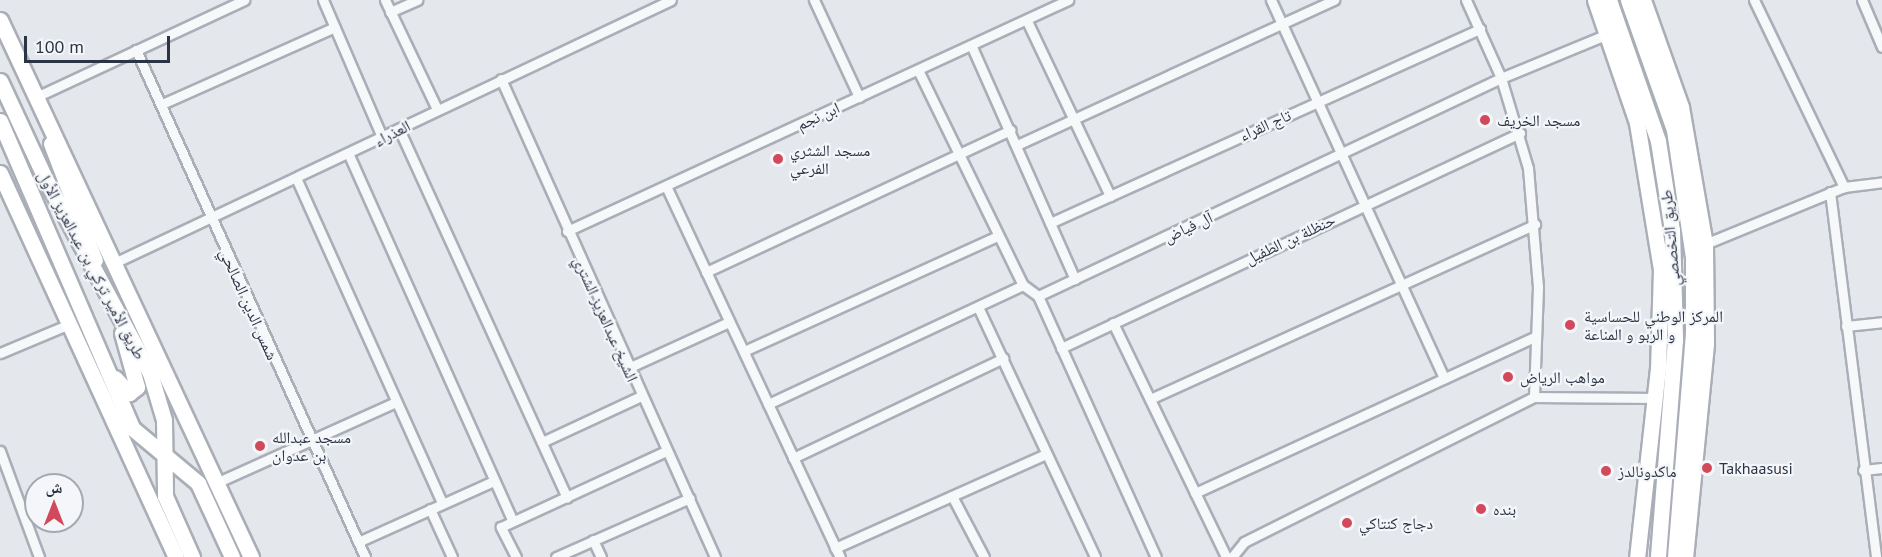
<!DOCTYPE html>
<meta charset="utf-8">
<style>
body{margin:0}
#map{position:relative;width:1882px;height:557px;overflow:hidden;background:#e4e7ec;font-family:"PT Sans","Noto Naskh Arabic",sans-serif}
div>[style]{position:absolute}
.roads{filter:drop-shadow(2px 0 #a9aeb7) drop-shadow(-2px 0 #a9aeb7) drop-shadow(0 2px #a9aeb7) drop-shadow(0 -2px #a9aeb7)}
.street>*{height:9px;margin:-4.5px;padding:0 4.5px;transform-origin:4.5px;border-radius:4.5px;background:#f7f8fa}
.secondary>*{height:14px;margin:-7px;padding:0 7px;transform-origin:7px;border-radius:7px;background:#fff}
.primary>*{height:15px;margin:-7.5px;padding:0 7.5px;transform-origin:7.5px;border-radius:7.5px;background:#fff}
.dots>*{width:16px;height:16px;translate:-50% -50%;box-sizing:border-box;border:3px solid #f4f6f9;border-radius:50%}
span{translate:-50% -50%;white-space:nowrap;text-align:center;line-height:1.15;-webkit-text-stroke:4.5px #f4f6f9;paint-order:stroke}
.street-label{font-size:16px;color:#2b3445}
.poi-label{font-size:16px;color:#2b3445}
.left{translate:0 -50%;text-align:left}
.north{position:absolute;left:24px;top:473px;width:60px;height:60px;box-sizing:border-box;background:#f4f6f9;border:2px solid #a4a8b1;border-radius:50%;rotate:0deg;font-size:16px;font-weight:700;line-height:24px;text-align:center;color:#2b3445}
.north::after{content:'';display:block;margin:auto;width:21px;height:27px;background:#d1495b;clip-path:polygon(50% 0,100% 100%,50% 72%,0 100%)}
.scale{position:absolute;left:24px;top:36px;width:146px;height:27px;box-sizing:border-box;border:3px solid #2b3445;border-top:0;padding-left:8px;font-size:18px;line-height:21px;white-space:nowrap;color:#2b3445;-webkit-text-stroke:4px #f4f6f9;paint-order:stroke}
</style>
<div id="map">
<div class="roads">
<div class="street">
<i style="left:323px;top:0;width:149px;rotate:66.7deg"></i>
<i style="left:385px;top:0;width:121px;rotate:64.5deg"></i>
<i style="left:814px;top:0;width:107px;rotate:65.1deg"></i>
<i style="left:1271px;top:0;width:416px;rotate:65.4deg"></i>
<i style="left:1466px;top:0;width:85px;rotate:65.8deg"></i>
<i style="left:1501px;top:78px;width:94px;rotate:73.3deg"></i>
<i style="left:1528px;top:168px;width:119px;rotate:85.2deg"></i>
<i style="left:1538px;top:287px;width:110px;rotate:92.1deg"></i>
<i style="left:1754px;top:0;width:208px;rotate:64.3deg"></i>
<i style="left:1862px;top:0;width:51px;rotate:66.9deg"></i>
<i style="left:390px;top:12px;width:30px;rotate:-24deg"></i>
<i style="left:1027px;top:21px;width:194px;rotate:64.6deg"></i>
<i style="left:972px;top:47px;width:254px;rotate:66.1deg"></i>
<i style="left:136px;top:50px;width:556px;rotate:65.69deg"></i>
<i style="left:919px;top:72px;width:237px;rotate:64deg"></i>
<i style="left:1023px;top:285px;width:19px;rotate:36deg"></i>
<i style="left:1038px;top:296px;width:512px;rotate:-25.21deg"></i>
<i style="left:1501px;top:78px;width:118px;rotate:-22.4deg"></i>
<i style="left:501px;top:79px;width:524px;rotate:65.88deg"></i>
<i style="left:36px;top:97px;width:230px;rotate:-25deg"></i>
<i style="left:162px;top:104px;width:189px;rotate:-24deg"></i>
<i style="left:399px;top:129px;width:405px;rotate:65.5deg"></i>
<i style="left:1017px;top:145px;width:349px;rotate:-24.6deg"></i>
<i style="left:349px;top:155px;width:401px;rotate:65.9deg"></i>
<i style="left:297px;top:180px;width:354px;rotate:65.8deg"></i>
<i style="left:666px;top:186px;width:410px;rotate:64.9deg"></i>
<i style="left:1830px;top:192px;width:368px;rotate:82.8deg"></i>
<i style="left:1050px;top:223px;width:472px;rotate:-24.3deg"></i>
<i style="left:567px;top:231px;width:552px;rotate:-24.75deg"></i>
<i style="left:1705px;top:244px;width:150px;rotate:-22.3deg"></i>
<i style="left:1844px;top:187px;width:38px;rotate:-7deg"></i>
<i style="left:112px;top:264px;width:618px;rotate:-25.28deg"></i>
<i style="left:706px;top:272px;width:336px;rotate:-25deg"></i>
<i style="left:1038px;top:296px;width:286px;rotate:65.7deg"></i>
<i style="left:978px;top:307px;width:276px;rotate:64.9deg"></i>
<i style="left:1113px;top:323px;width:260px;rotate:64.2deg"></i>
<i style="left:1846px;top:326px;width:36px;rotate:-6deg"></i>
<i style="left:1061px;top:348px;width:507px;rotate:-25.1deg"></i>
<i style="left:744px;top:351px;width:279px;rotate:-24.4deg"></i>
<i style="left:0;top:353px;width:73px;rotate:-22.7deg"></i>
<i style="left:628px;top:368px;width:111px;rotate:-24.5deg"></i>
<i style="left:1150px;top:399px;width:423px;rotate:-24.4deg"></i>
<i style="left:768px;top:404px;width:281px;rotate:-25deg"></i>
<i style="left:542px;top:442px;width:109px;rotate:-24.9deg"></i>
<i style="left:0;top:451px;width:113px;rotate:69.8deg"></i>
<i style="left:793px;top:458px;width:233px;rotate:-25.4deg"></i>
<i style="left:1863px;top:470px;width:19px;rotate:-6deg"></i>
<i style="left:218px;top:482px;width:195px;rotate:-24.2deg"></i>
<i style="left:1195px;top:493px;width:375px;rotate:-24.7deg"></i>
<i style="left:952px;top:496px;width:69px;rotate:62.3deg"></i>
<i style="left:430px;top:509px;width:53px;rotate:65.4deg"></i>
<i style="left:593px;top:540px;width:19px;rotate:65deg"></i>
<i style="left:358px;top:542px;width:149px;rotate:-24.2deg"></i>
<i style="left:835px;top:548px;width:231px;rotate:-24deg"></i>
<i style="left:516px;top:557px;width:34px;rotate:-117deg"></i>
<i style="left:501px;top:527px;width:182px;rotate:-24.7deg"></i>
<i style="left:556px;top:557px;width:146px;rotate:-23.8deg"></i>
<i style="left:1232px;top:557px;width:19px;rotate:-51deg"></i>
<i style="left:1244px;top:542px;width:324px;rotate:-26.6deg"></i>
<i style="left:1534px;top:397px;width:121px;rotate:0.5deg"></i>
</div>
<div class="secondary">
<i style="left:51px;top:144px;width:125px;rotate:69deg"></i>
</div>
<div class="primary">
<i style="left:1595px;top:0;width:130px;rotate:71.1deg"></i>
<i style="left:1637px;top:123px;width:148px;rotate:80.7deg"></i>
<i style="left:1661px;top:269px;width:99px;rotate:91.7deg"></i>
<i style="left:1658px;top:368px;width:190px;rotate:96.3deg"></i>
<i style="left:1609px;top:0;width:149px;rotate:70.8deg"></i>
<i style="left:1658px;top:141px;width:90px;rotate:81.1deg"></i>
<i style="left:1672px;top:230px;width:110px;rotate:88.4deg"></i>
<i style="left:1675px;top:340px;width:218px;rotate:94.5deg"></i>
<i style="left:1628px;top:0;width:138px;rotate:70.5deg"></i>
<i style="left:1674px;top:130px;width:128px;rotate:81.5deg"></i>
<i style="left:1693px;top:257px;width:76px;rotate:90deg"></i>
<i style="left:1693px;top:333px;width:225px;rotate:94.6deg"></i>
<i style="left:1643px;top:0;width:114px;rotate:70.4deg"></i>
<i style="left:1681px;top:107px;width:139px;rotate:80.1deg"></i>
<i style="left:1705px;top:244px;width:100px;rotate:89.4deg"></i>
<i style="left:1706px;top:344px;width:214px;rotate:95.6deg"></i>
<i style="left:0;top:20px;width:593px;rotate:64.95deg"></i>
<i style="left:0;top:81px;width:107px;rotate:65.1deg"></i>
<i style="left:45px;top:178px;width:221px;rotate:61.7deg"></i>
<i style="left:150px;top:373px;width:49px;rotate:73.4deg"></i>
<i style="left:164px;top:420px;width:76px;rotate:89.2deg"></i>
<i style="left:165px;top:496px;width:67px;rotate:66.1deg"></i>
<i style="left:0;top:121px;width:334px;rotate:66.7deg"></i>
<i style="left:132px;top:428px;width:86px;rotate:39.8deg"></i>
<i style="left:198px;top:483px;width:81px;rotate:65.3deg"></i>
<i style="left:0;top:173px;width:422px;rotate:65.4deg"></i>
<i style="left:115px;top:378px;width:21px;rotate:47deg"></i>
<i style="left:129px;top:393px;width:10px;rotate:-37deg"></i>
<i style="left:137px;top:387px;width:56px;rotate:-105.5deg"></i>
</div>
</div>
<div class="dots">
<i style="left:1485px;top:120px;background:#d1495b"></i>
<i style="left:778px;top:159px;background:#d1495b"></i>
<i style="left:1570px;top:325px;background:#d1495b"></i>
<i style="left:1508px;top:377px;background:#d1495b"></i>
<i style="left:260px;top:446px;background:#d1495b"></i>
<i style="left:1707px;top:468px;background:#d1495b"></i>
<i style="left:1606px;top:471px;background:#d1495b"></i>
<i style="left:1481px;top:509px;background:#d1495b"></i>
<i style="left:1347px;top:523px;background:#d1495b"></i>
</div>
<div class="street-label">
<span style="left:818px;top:116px;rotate:-25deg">ابن نجم</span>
<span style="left:1265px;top:125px;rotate:-24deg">تاج القراء</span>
<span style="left:392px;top:133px;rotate:-27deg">العذراء</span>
<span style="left:1188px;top:227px;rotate:-25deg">آل فياض</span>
<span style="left:1670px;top:238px;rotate:-95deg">طريق التخصصي</span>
<span style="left:1290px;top:239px;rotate:-25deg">حنظلة بن الطفيل</span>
<span style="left:92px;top:265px;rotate:62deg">طريق الأمير تركي بن عبدالعزيز الأول</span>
<span style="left:249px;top:304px;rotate:66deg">شمس الدين الصالحي</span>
<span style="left:606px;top:319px;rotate:66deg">الشيخ عبدالعزيز الشتري</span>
</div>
<div class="poi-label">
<span class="left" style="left:1497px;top:120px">مسجد الخريف</span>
<span class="left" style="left:790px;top:159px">مسجد الشثري<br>الفرعي</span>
<span class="left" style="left:1584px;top:325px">المركز الوطني للحساسية<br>و الربو و المناعة</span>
<span class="left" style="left:1520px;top:377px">مواهب الرياض</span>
<span class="left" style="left:272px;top:446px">مسجد عبدالله<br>بن عدوان</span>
<span class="left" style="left:1719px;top:468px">Takhaasusi</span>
<span class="left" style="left:1618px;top:471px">ماكدونالدز</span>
<span class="left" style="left:1493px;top:509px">بنده</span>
<span class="left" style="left:1359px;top:523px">دجاج كنتاكي</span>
</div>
<div class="north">ش</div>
<div class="scale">100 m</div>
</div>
